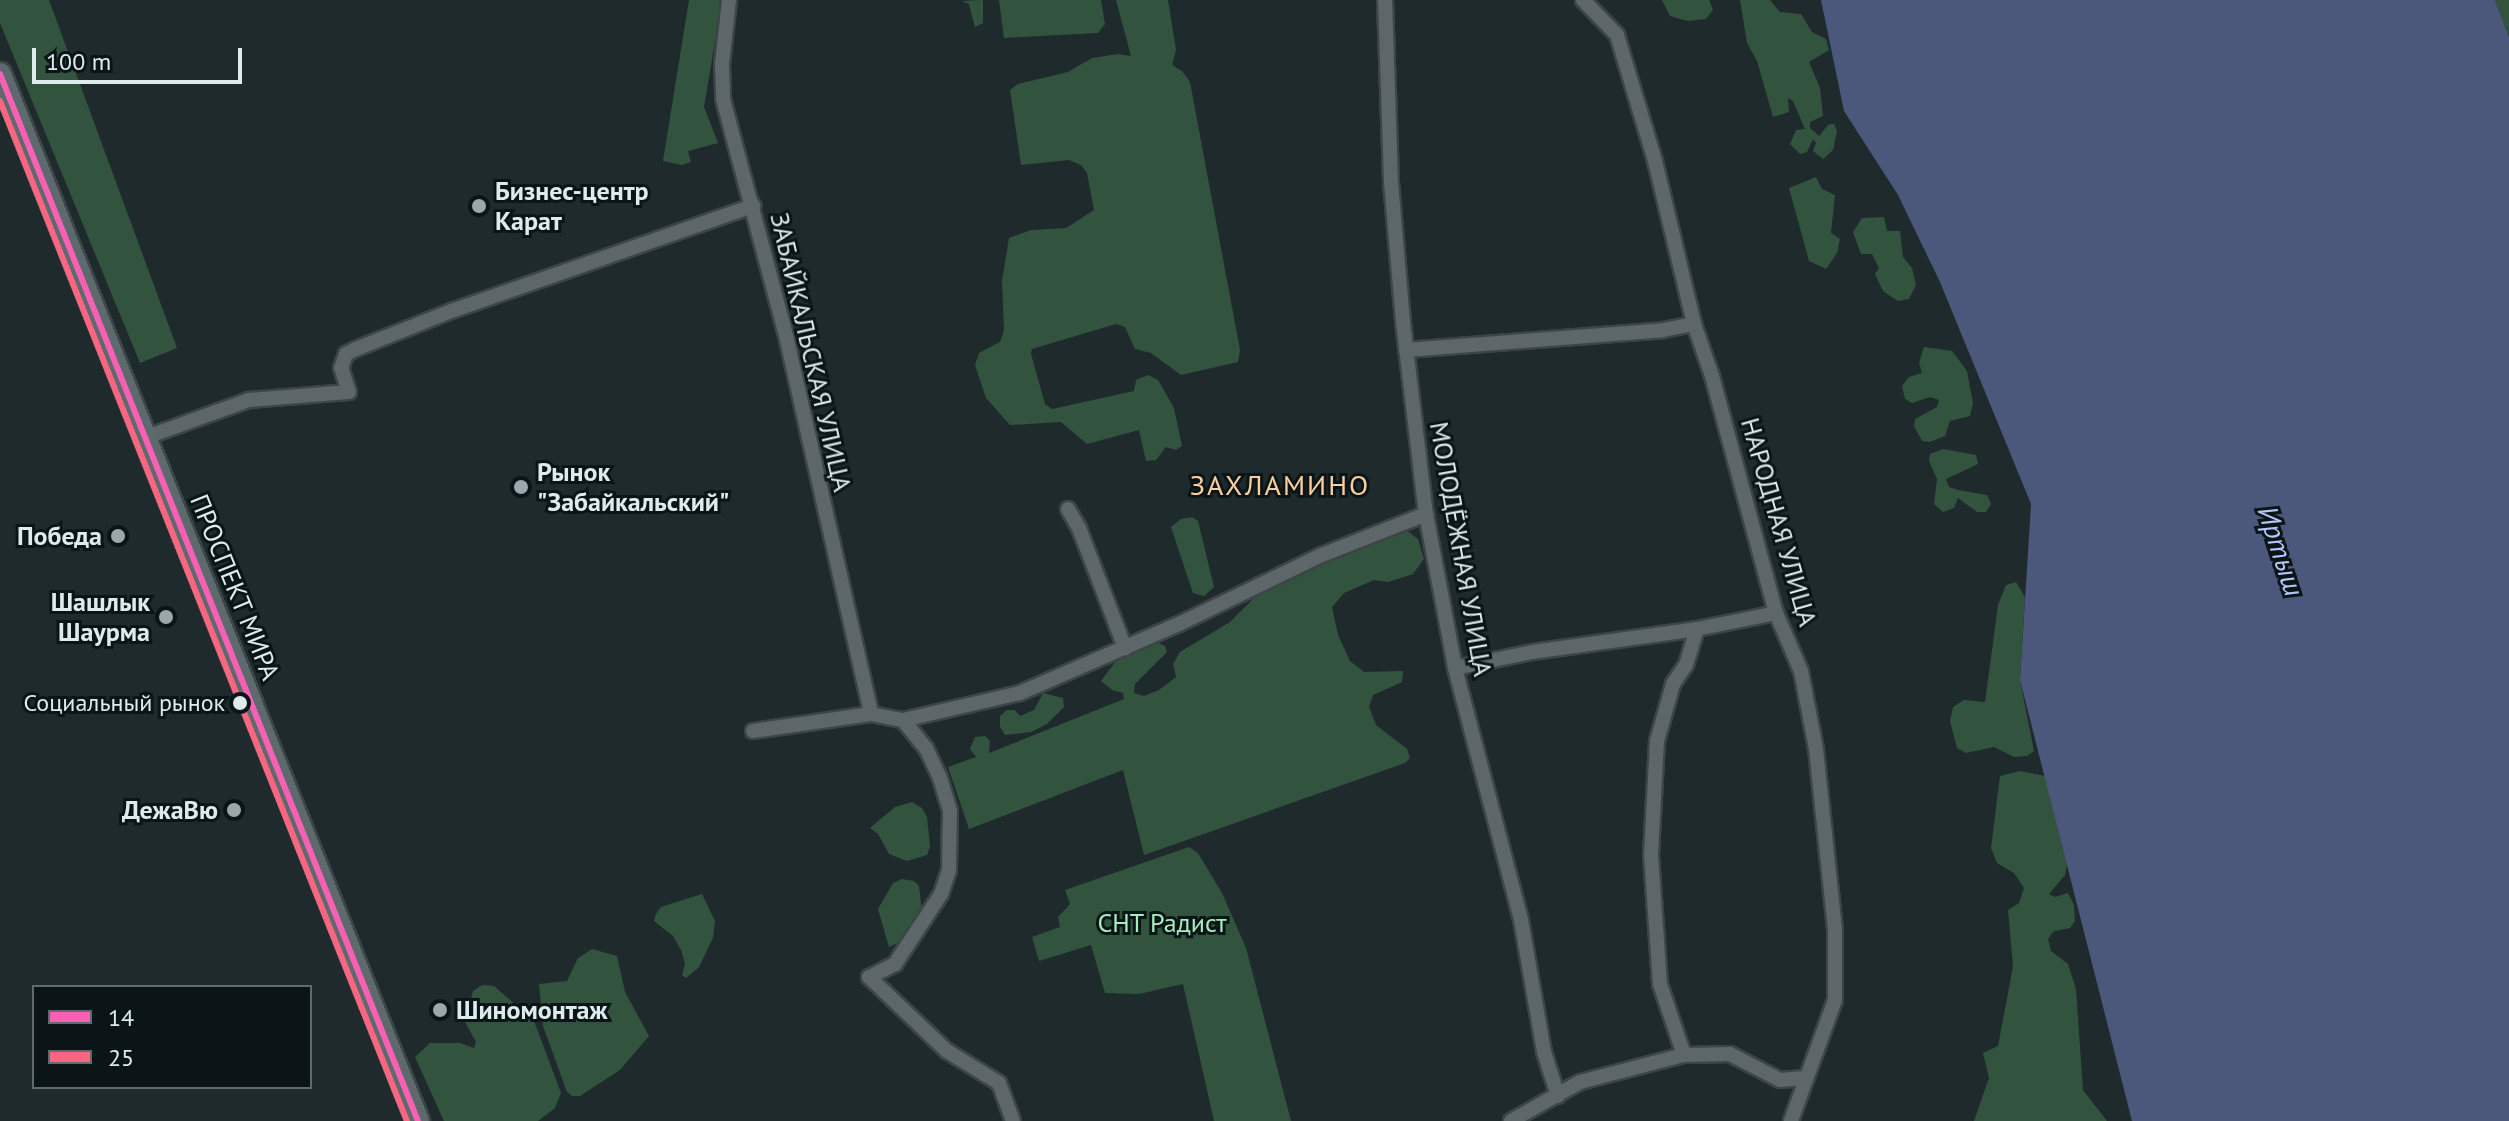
<!DOCTYPE html>
<meta charset="utf-8">
<style>
body{margin:0}
#map{position:relative;width:2509px;height:1121px;overflow:hidden;background:#1f2a2d;font-family:"PT Sans",sans-serif}
div>[style]{position:absolute}
.green>*{inset:0;background:#32543f}
.water>*{inset:0;background:#4b587c}
.roads{filter:drop-shadow(2px 0 #3c4548) drop-shadow(-2px 0 #3c4548) drop-shadow(0 2px #3c4548) drop-shadow(0 -2px #3c4548)}
.street>*{height:14px;margin:-7px;padding:0 7px;transform-origin:7px;border-radius:7px;background:#5d6668}
.secondary>*{height:22px;margin:-11px;padding:0 11px;transform-origin:11px;border-radius:11px;background:#5d696d}
.bus-1>*{height:6px;margin:-3px;padding:0 3px;transform-origin:3px;border-radius:3px;background:#f860b3}
.bus-2>*{height:6px;margin:-3px;padding:0 3px;transform-origin:3px;border-radius:3px;background:#fa6682}
.dots>*{width:22px;height:22px;translate:-50% -50%;box-sizing:border-box;border:4px solid #0b1517;border-radius:50%}
span{translate:-50% -50%;white-space:nowrap;text-align:center;line-height:1.15;-webkit-text-stroke:6px #0b1517;paint-order:stroke}
.bus-label{font-size:24px;color:#deebed}
.right{translate:-100% -50%;text-align:right}
.poi-label{font-size:26px;color:#deebed;font-weight:700}
.left{translate:0 -50%;text-align:left}
.street-label{font-size:26px;color:#deebed}
.park-label{font-size:26px;color:#a6edbe}
.neighbourhood-label{font-size:28px;color:#face9d;letter-spacing:2px}
.water-label{font-size:28px;color:#b4c7fb;font-style:italic}
.legend{position:absolute;left:32px;top:985px;width:280px;height:104px;box-sizing:border-box;background:#0b1517;border:2px solid #5f6b6d;margin:0;padding:10px 14px;list-style:none;font-size:24px;color:#deebed}
.legend li{display:flex;align-items:center;gap:16px;height:40px}
.legend b{width:40px;border:2px solid #5f6b6d}
.scale{position:absolute;left:32px;top:48px;width:210px;height:36px;box-sizing:border-box;border:4px solid #deebed;border-top:0;padding-left:10px;font-size:24px;line-height:28px;white-space:nowrap;color:#deebed;-webkit-text-stroke:6px #0b1517;paint-order:stroke}
</style>
<div id="map">
<div class="green">
<i style="clip-path:polygon(0 0,49px 0,177px 348px,140px 363px,0 23px)"></i>
<i style="clip-path:polygon(689px 0,722px 0,704px 107px,718px 143px,688px 151px,691px 162px,682px 165px,663px 161px)"></i>
<i style="clip-path:polygon(983px 0,983px 23px,975px 27px,969px 4px,962px 1px)"></i>
<i style="clip-path:polygon(999px 0,1101px 0,1105px 24px,1098px 33px,1004px 38px)"></i>
<i style="clip-path:polygon(1116px 0,1168px 0,1176px 50px,1172px 65px,1182px 71px,1190px 82px,1240px 350px,1238px 362px,1181px 375px,1151px 353px,1135px 349px,1125px 327px,1116px 324px,1032px 349px,1031px 354px,1045px 404px,1052px 409px,1134px 391px,1136px 380px,1148px 375px,1158px 380px,1174px 408px,1182px 446px,1176px 450px,1166px 447px,1156px 460px,1146px 461px,1139px 430px,1087px 444px,1061px 422px,1010px 425px,986px 398px,975px 365px,979px 353px,1000px 342px,1004px 330px,1002px 281px,1009px 238px,1031px 230px,1066px 228px,1094px 210px,1087px 173px,1081px 165px,1069px 160px,1021px 165px,1010px 90px,1018px 84px,1068px 72px,1092px 58px,1118px 54px,1131px 56px)"></i>
<i style="clip-path:polygon(1662px 0,1709px 0,1713px 10px,1706px 19px,1688px 21px,1670px 16px)"></i>
<i style="clip-path:polygon(1740px 0,1770px 0,1780px 12px,1801px 14px,1812px 32px,1826px 39px,1829px 50px,1809px 62px,1820px 88px,1823px 116px,1810px 122px,1810px 128px,1819px 136px,1829px 124px,1834px 124px,1837px 131px,1833px 150px,1823px 159px,1813px 151px,1816px 143px,1813px 139px,1807px 152px,1800px 154px,1790px 144px,1796px 130px,1805px 129px,1793px 101px,1788px 98px,1789px 112px,1773px 117px,1757px 61px,1747px 43px)"></i>
<i style="clip-path:polygon(2495px 0,2509px 0,2509px 37px)"></i>
<i style="clip-path:polygon(1816px 177px,1822px 189px,1835px 195px,1831px 233px,1840px 239px,1837px 253px,1826px 269px,1809px 261px,1789px 188px)"></i>
<i style="clip-path:polygon(1884px 217px,1887px 231px,1900px 231px,1903px 257px,1912px 268px,1916px 285px,1909px 299px,1898px 301px,1883px 291px,1875px 274px,1879px 268px,1872px 254px,1861px 254px,1853px 232px,1862px 218px)"></i>
<i style="clip-path:polygon(1924px 347px,1952px 351px,1967px 371px,1973px 403px,1970px 416px,1950px 421px,1945px 436px,1930px 442px,1922px 441px,1914px 426px,1915px 419px,1937px 407px,1939px 400px,1930px 397px,1912px 403px,1905px 399px,1902px 386px,1909px 377px,1922px 373px,1919px 363px)"></i>
<i style="clip-path:polygon(1943px 449px,1976px 455px,1978px 464px,1946px 479px,1949px 487px,1958px 490px,1987px 495px,1991px 504px,1986px 512px,1977px 512px,1958px 498px,1954px 508px,1943px 512px,1934px 504px,1937px 479px,1929px 461px,1930px 454px)"></i>
<i style="clip-path:polygon(1192px 517px,1198px 521px,1214px 587px,1204px 596px,1193px 593px,1171px 527px,1181px 519px)"></i>
<i style="clip-path:polygon(1405px 529px,1418px 539px,1424px 559px,1413px 574px,1388px 582px,1374px 580px,1344px 593px,1332px 607px,1338px 635px,1350px 661px,1364px 672px,1403px 671px,1402px 682px,1373px 695px,1369px 707px,1376px 725px,1407px 749px,1410px 758px,1405px 763px,1144px 855px,1123px 770px,969px 829px,948px 767px,976px 757px,970px 749px,975px 737px,985px 736px,990px 741px,989px 753px,1124px 699px,1123px 693px,1112px 690px,1101px 681px,1116px 661px,1154px 641px,1165px 646px,1167px 652px,1135px 684px,1134px 693px,1144px 696px,1159px 690px,1176px 677px,1173px 664px,1180px 652px,1230px 622px,1254px 598px,1323px 560px)"></i>
<i style="clip-path:polygon(2016px 582px,2025px 597px,2020px 680px,2034px 751px,2027px 756px,2014px 757px,1994px 747px,1966px 753px,1957px 748px,1950px 721px,1953px 707px,1964px 700px,1985px 702px,1998px 605px,2006px 585px)"></i>
<i style="clip-path:polygon(1043px 693px,1063px 698px,1064px 707px,1047px 724px,1031px 732px,1005px 735px,1000px 727px,1000px 716px,1007px 710px,1015px 710px,1020px 716px,1034px 710px)"></i>
<i style="clip-path:polygon(2020px 771px,2045px 776px,2067px 865px,2065px 875px,2049px 894px,2055px 897px,2068px 893px,2074px 905px,2075px 921px,2070px 928px,2054px 931px,2048px 939px,2051px 951px,2068px 964px,2076px 989px,2083px 1090px,2107px 1121px,1974px 1121px,1989px 1078px,1983px 1053px,1998px 1046px,2013px 966px,2008px 910px,2019px 903px,2024px 888px,2014px 873px,1997px 863px,1991px 848px,2000px 776px)"></i>
<i style="clip-path:polygon(912px 802px,922px 808px,927px 817px,930px 846px,927px 855px,907px 861px,889px 854px,878px 834px,870px 828px,895px 807px)"></i>
<i style="clip-path:polygon(1189px 847px,1198px 853px,1222px 893px,1246px 948px,1291px 1121px,1214px 1121px,1183px 984px,1139px 994px,1105px 993px,1091px 945px,1039px 961px,1032px 937px,1060px 927px,1058px 917px,1070px 904px,1065px 890px)"></i>
<i style="clip-path:polygon(902px 879px,914px 881px,919px 886px,922px 912px,906px 939px,889px 947px,878px 909px,893px 883px)"></i>
<i style="clip-path:polygon(702px 894px,715px 921px,713px 938px,699px 967px,686px 978px,682px 975px,685px 964px,681px 950px,673px 936px,654px 921px,656px 914px,661px 907px)"></i>
<i style="clip-path:polygon(592px 949px,617px 956px,625px 992px,649px 1036px,620px 1070px,580px 1096px,572px 1096px,567px 1092px,543px 1026px,539px 984px,567px 981px,578px 958px)"></i>
<i style="clip-path:polygon(482px 985px,494px 986px,534px 1021px,561px 1093px,555px 1108px,538px 1121px,444px 1121px,415px 1057px,430px 1043px,460px 1043px,474px 1048px,476px 1042px,465px 1022px,473px 991px)"></i>
</div>
<div class="water">
<i style="clip-path:polygon(1821px 0,2495px 0,2509px 37px,2509px 1121px,2132px 1121px,2020px 680px,2031px 504px,1940px 282px,1898px 195px,1844px 111px)"></i>
</div>
<div class="roads">
<div class="street">
<i style="left:729px;top:0;width:64px;rotate:96.2deg"></i>
<i style="left:722px;top:64px;width:35px;rotate:88deg"></i>
<i style="left:723px;top:99px;width:249px;rotate:75.1deg"></i>
<i style="left:787px;top:340px;width:383px;rotate:77.3deg"></i>
<i style="left:1385px;top:0;width:182px;rotate:88.1deg"></i>
<i style="left:1391px;top:182px;width:141px;rotate:85.1deg"></i>
<i style="left:1403px;top:322px;width:193px;rotate:83.2deg"></i>
<i style="left:1426px;top:514px;width:157px;rotate:79.3deg"></i>
<i style="left:1455px;top:668px;width:260px;rotate:75.3deg"></i>
<i style="left:1521px;top:920px;width:134px;rotate:80.1deg"></i>
<i style="left:1544px;top:1052px;width:46px;rotate:72.3deg"></i>
<i style="left:1583px;top:0;width:49px;rotate:45.8deg"></i>
<i style="left:1617px;top:35px;width:132px;rotate:73.2deg"></i>
<i style="left:1655px;top:161px;width:168px;rotate:76.5deg"></i>
<i style="left:1694px;top:324px;width:55px;rotate:70.9deg"></i>
<i style="left:1712px;top:376px;width:245px;rotate:74.9deg"></i>
<i style="left:1776px;top:613px;width:63px;rotate:66.7deg"></i>
<i style="left:1801px;top:671px;width:79px;rotate:79.1deg"></i>
<i style="left:1816px;top:749px;width:181px;rotate:84deg"></i>
<i style="left:1835px;top:929px;width:71px;rotate:90deg"></i>
<i style="left:1835px;top:1000px;width:129px;rotate:110deg"></i>
<i style="left:1406px;top:350px;width:258px;rotate:-4.4deg"></i>
<i style="left:1663px;top:330px;width:32px;rotate:-11deg"></i>
<i style="left:144px;top:438px;width:112px;rotate:-19.9deg"></i>
<i style="left:249px;top:400px;width:100px;rotate:-4.6deg"></i>
<i style="left:349px;top:392px;width:25px;rotate:-108deg"></i>
<i style="left:341px;top:368px;width:15px;rotate:-70deg"></i>
<i style="left:346px;top:354px;width:11px;rotate:-27deg"></i>
<i style="left:356px;top:349px;width:105px;rotate:-21.7deg"></i>
<i style="left:454px;top:310px;width:317px;rotate:-19.2deg"></i>
<i style="left:1068px;top:509px;width:22px;rotate:60deg"></i>
<i style="left:1079px;top:528px;width:129px;rotate:69deg"></i>
<i style="left:1455px;top:668px;width:79px;rotate:-11.7deg"></i>
<i style="left:1532px;top:652px;width:167px;rotate:-7.9deg"></i>
<i style="left:1697px;top:629px;width:81px;rotate:-11.4deg"></i>
<i style="left:903px;top:720px;width:36px;rotate:51deg"></i>
<i style="left:926px;top:748px;width:33px;rotate:65deg"></i>
<i style="left:940px;top:778px;width:34px;rotate:73deg"></i>
<i style="left:950px;top:811px;width:59px;rotate:91deg"></i>
<i style="left:949px;top:870px;width:25px;rotate:108deg"></i>
<i style="left:941px;top:894px;width:84px;rotate:123.3deg"></i>
<i style="left:895px;top:964px;width:29px;rotate:153deg"></i>
<i style="left:869px;top:977px;width:108px;rotate:43.5deg"></i>
<i style="left:947px;top:1051px;width:61px;rotate:31.6deg"></i>
<i style="left:999px;top:1083px;width:40px;rotate:69.8deg"></i>
<i style="left:753px;top:731px;width:119px;rotate:-8.2deg"></i>
<i style="left:871px;top:714px;width:33px;rotate:11deg"></i>
<i style="left:903px;top:720px;width:120px;rotate:-13deg"></i>
<i style="left:1020px;top:693px;width:173px;rotate:-23.5deg"></i>
<i style="left:1179px;top:624px;width:159px;rotate:-25.8deg"></i>
<i style="left:1322px;top:555px;width:112px;rotate:-21.5deg"></i>
<i style="left:1684px;top:1055px;width:75px;rotate:-108.7deg"></i>
<i style="left:1660px;top:984px;width:129px;rotate:-94deg"></i>
<i style="left:1651px;top:855px;width:114px;rotate:-87deg"></i>
<i style="left:1657px;top:741px;width:59px;rotate:-74.3deg"></i>
<i style="left:1673px;top:684px;width:23px;rotate:-56deg"></i>
<i style="left:1686px;top:665px;width:38px;rotate:-73deg"></i>
<i style="left:1511px;top:1121px;width:79px;rotate:-29.5deg"></i>
<i style="left:1580px;top:1082px;width:107px;rotate:-14.6deg"></i>
<i style="left:1684px;top:1055px;width:46px;rotate:-1.2deg"></i>
<i style="left:1730px;top:1054px;width:56px;rotate:27.5deg"></i>
<i style="left:1780px;top:1080px;width:24px;rotate:-5deg"></i>
</div>
<div class="secondary">
<i style="left:0;top:74px;width:1127px;rotate:68.24deg"></i>
</div>
</div>
<div class="bus-1">
<i style="left:0;top:74px;width:1127px;rotate:68.24deg"></i>
</div>
<div class="bus-2">
<i style="left:0;top:101px;width:1098px;rotate:68.25deg"></i>
</div>
<div class="dots">
<i style="left:479px;top:206px;background:#9ba7aa"></i>
<i style="left:521px;top:487px;background:#9ba7aa"></i>
<i style="left:118px;top:536px;background:#9ba7aa"></i>
<i style="left:166px;top:617px;background:#9ba7aa"></i>
<i style="left:240px;top:703px;background:#deebed"></i>
<i style="left:234px;top:810px;background:#9ba7aa"></i>
<i style="left:440px;top:1010px;background:#9ba7aa"></i>
</div>
<div class="bus-label">
<span class="right" style="left:225px;top:703px">Социальный рынок</span>
</div>
<div class="poi-label">
<span class="left" style="left:495px;top:206px">Бизнес-центр<br>Карат</span>
<span class="left" style="left:537px;top:487px">Рынок<br>"Забайкальский"</span>
<span class="right" style="left:102px;top:536px">Победа</span>
<span class="right" style="left:150px;top:617px">Шашлык<br>Шаурма</span>
<span class="right" style="left:218px;top:810px">ДежаВю</span>
<span class="left" style="left:456px;top:1010px">Шиномонтаж</span>
</div>
<div class="street-label">
<span style="left:811px;top:352px;rotate:77deg">ЗАБАЙКАЛЬСКАЯ УЛИЦА</span>
<span style="left:1779px;top:522px;rotate:74deg">НАРОДНАЯ УЛИЦА</span>
<span style="left:1461px;top:549px;rotate:80deg">МОЛОДЁЖНАЯ УЛИЦА</span>
<span style="left:235px;top:587px;rotate:68deg">ПРОСПЕКТ МИРА</span>
</div>
<div class="park-label">
<span style="left:1162px;top:923px">СНТ Радист</span>
</div>
<div class="neighbourhood-label">
<span style="left:1280px;top:485px">ЗАХЛАМИНО</span>
</div>
<div class="water-label">
<span style="left:2281px;top:551px;rotate:72deg">Иртыш</span>
</div>
<ul class="legend">
<li><b style="height:10px;background:#f860b3"></b>14</li>
<li><b style="height:10px;background:#fa6682"></b>25</li>
</ul>
<div class="scale">100 m</div>
</div>
